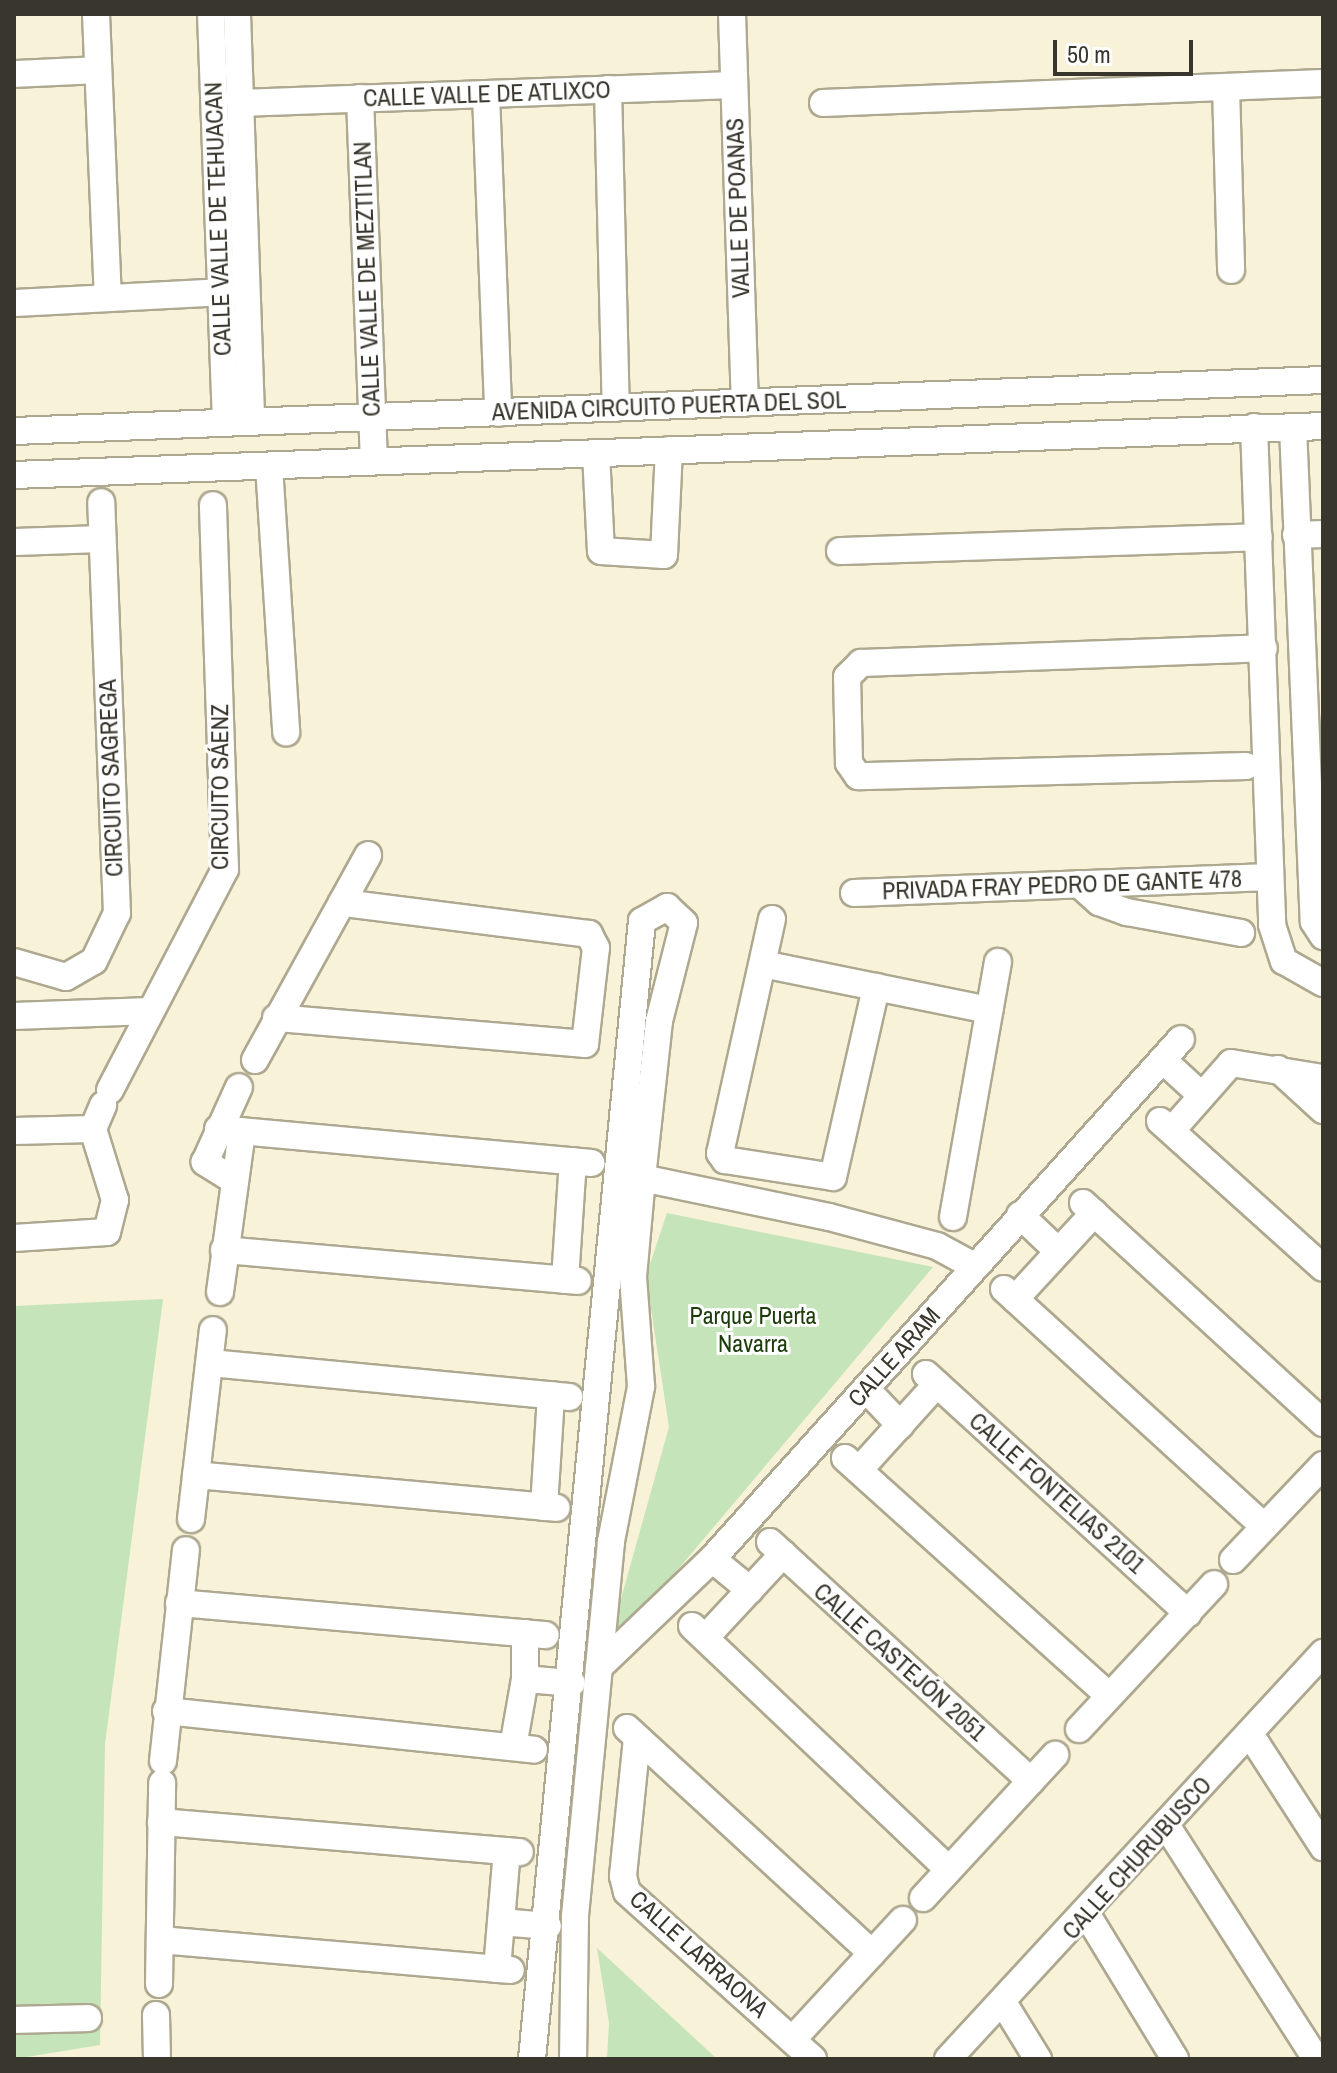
<!DOCTYPE html>
<meta charset="utf-8">
<style>
body{margin:0}
#map{position:relative;width:1337px;height:2073px;overflow:hidden;background:#f7f2d8;font-family:"Archivo Narrow",sans-serif}
div>[style]{position:absolute}
.green>*{inset:0;background:#c5e4b9}
.roads{filter:drop-shadow(2px 0 #ada88f) drop-shadow(-2px 0 #ada88f) drop-shadow(0 2px #ada88f) drop-shadow(0 -2px #ada88f)}
.minor>*{height:26px;margin:-13px;padding:0 13px;transform-origin:13px;border-radius:13px;background:#fff}
span{translate:-50% -50%;white-space:nowrap;text-align:center;line-height:1.15;-webkit-text-stroke:6px #fff;paint-order:stroke}
.street-label{font-size:24px;color:#39372d}
.park-label{font-size:24px;color:#1c3c0a}
.frame{position:absolute;inset:0;border:16px solid #39372d;pointer-events:none}
.scale{position:absolute;left:1053px;top:40px;width:140px;height:36px;box-sizing:border-box;border:4px solid #39372d;border-top:0;padding-left:10px;font-size:24px;line-height:28px;white-space:nowrap;color:#39372d;-webkit-text-stroke:6px #fff;paint-order:stroke}
</style>
<div id="map">
<div class="green">
<i style="clip-path:polygon(667px 1213px,933px 1267px,605px 1656px,669px 1427px,646px 1276px)"></i>
<i style="clip-path:polygon(163px 1299px,105px 1744px,100px 2045px,14px 2059px,14px 1306px)"></i>
<i style="clip-path:polygon(597px 1948px,717px 2059px,607px 2059px,609px 2023px)"></i>
</div>
<div class="roads">
<div class="minor">
<i style="left:96px;top:14px;width:284px;rotate:87.6deg"></i>
<i style="left:211px;top:14px;width:409px;rotate:87.9deg"></i>
<i style="left:237px;top:14px;width:408px;rotate:88deg"></i>
<i style="left:732px;top:14px;width:389px;rotate:88.1deg"></i>
<i style="left:14px;top:74px;width:84px;rotate:-2.7deg"></i>
<i style="left:1226px;top:87px;width:183px;rotate:88.4deg"></i>
<i style="left:608px;top:89px;width:319px;rotate:88.6deg"></i>
<i style="left:486px;top:94px;width:319px;rotate:87.8deg"></i>
<i style="left:360px;top:98px;width:362px;rotate:87.8deg"></i>
<i style="left:240px;top:103px;width:494px;rotate:-2.1deg"></i>
<i style="left:823px;top:103px;width:500px;rotate:-2.29deg"></i>
<i style="left:14px;top:303px;width:208px;rotate:-3deg"></i>
<i style="left:1254px;top:427px;width:498px;rotate:87.9deg"></i>
<i style="left:1272px;top:925px;width:38px;rotate:72deg"></i>
<i style="left:1284px;top:961px;width:45px;rotate:29.4deg"></i>
<i style="left:1293px;top:427px;width:495px;rotate:87.6deg"></i>
<i style="left:1314px;top:922px;width:17px;rotate:57deg"></i>
<i style="left:14px;top:431px;width:1310px;rotate:-2.23deg"></i>
<i style="left:596px;top:453px;width:98px;rotate:87.1deg"></i>
<i style="left:601px;top:551px;width:63px;rotate:3.6deg"></i>
<i style="left:664px;top:555px;width:105px;rotate:-87.3deg"></i>
<i style="left:269px;top:466px;width:267px;rotate:86.3deg"></i>
<i style="left:14px;top:475px;width:1310px;rotate:-2.14deg"></i>
<i style="left:1296px;top:535px;width:27px;rotate:-2deg"></i>
<i style="left:14px;top:542px;width:88px;rotate:-2deg"></i>
<i style="left:840px;top:551px;width:419px;rotate:-1.9deg"></i>
<i style="left:1246px;top:766px;width:388px;rotate:178.5deg"></i>
<i style="left:858px;top:776px;width:16px;rotate:-125deg"></i>
<i style="left:849px;top:763px;width:86px;rotate:-91.3deg"></i>
<i style="left:847px;top:677px;width:20px;rotate:-45deg"></i>
<i style="left:861px;top:663px;width:403px;rotate:-2.1deg"></i>
<i style="left:1079px;top:884px;width:27px;rotate:42deg"></i>
<i style="left:1099px;top:902px;width:30px;rotate:20deg"></i>
<i style="left:1127px;top:912px;width:116px;rotate:10.4deg"></i>
<i style="left:854px;top:893px;width:416px;rotate:-2.2deg"></i>
<i style="left:772px;top:919px;width:240px;rotate:102.5deg"></i>
<i style="left:720px;top:1153px;width:9px;rotate:54deg"></i>
<i style="left:725px;top:1160px;width:109px;rotate:8.9deg"></i>
<i style="left:833px;top:1177px;width:195px;rotate:-77.2deg"></i>
<i style="left:14px;top:962px;width:54px;rotate:16.1deg"></i>
<i style="left:66px;top:977px;width:32px;rotate:-30deg"></i>
<i style="left:94px;top:961px;width:53px;rotate:-64.4deg"></i>
<i style="left:117px;top:913px;width:411px;rotate:-92.2deg"></i>
<i style="left:763px;top:964px;width:231px;rotate:11.5deg"></i>
<i style="left:14px;top:1016px;width:136px;rotate:-2.1deg"></i>
<i style="left:276px;top:1018px;width:310px;rotate:4.8deg"></i>
<i style="left:585px;top:1044px;width:97px;rotate:-83.5deg"></i>
<i style="left:596px;top:948px;width:16px;rotate:-117deg"></i>
<i style="left:589px;top:934px;width:249px;rotate:-172.8deg"></i>
<i style="left:255px;top:1060px;width:234px;rotate:-61.1deg"></i>
<i style="left:1163px;top:1060px;width:52px;rotate:42.6deg"></i>
<i style="left:1278px;top:1069px;width:61px;rotate:42.3deg"></i>
<i style="left:110px;top:1090px;width:249px;rotate:-62.5deg"></i>
<i style="left:225px;top:869px;width:364px;rotate:-91.9deg"></i>
<i style="left:1160px;top:1121px;width:219px;rotate:42deg"></i>
<i style="left:218px;top:1129px;width:375px;rotate:5.2deg"></i>
<i style="left:1172px;top:1130px;width:89px;rotate:-48.6deg"></i>
<i style="left:1231px;top:1063px;width:93px;rotate:9.3deg"></i>
<i style="left:14px;top:1131px;width:79px;rotate:-1.5deg"></i>
<i style="left:642px;top:1178px;width:191px;rotate:11.8deg"></i>
<i style="left:829px;top:1217px;width:112px;rotate:15deg"></i>
<i style="left:937px;top:1246px;width:42px;rotate:28.4deg"></i>
<i style="left:235px;top:1181px;width:36px;rotate:-148deg"></i>
<i style="left:205px;top:1162px;width:82px;rotate:-65.6deg"></i>
<i style="left:1083px;top:1203px;width:326px;rotate:42.5deg"></i>
<i style="left:1020px;top:1215px;width:52px;rotate:43.5deg"></i>
<i style="left:953px;top:1217px;width:259px;rotate:-80deg"></i>
<i style="left:14px;top:1238px;width:93px;rotate:-3.7deg"></i>
<i style="left:107px;top:1232px;width:33px;rotate:-76deg"></i>
<i style="left:115px;top:1200px;width:74px;rotate:-107.2deg"></i>
<i style="left:93px;top:1129px;width:26px;rotate:-67deg"></i>
<i style="left:224px;top:1250px;width:355px;rotate:5deg"></i>
<i style="left:565px;top:1280px;width:119px;rotate:-86.2deg"></i>
<i style="left:1004px;top:1289px;width:352px;rotate:42.4deg"></i>
<i style="left:220px;top:1292px;width:162px;rotate:-82.2deg"></i>
<i style="left:1015px;top:1299px;width:117px;rotate:-47.4deg"></i>
<i style="left:210px;top:1363px;width:361px;rotate:5.4deg"></i>
<i style="left:926px;top:1374px;width:355px;rotate:42.4deg"></i>
<i style="left:866px;top:1389px;width:50px;rotate:46.6deg"></i>
<i style="left:845px;top:1458px;width:354px;rotate:42deg"></i>
<i style="left:859px;top:1470px;width:116px;rotate:-47.8deg"></i>
<i style="left:196px;top:1475px;width:362px;rotate:5.2deg"></i>
<i style="left:544px;top:1507px;width:112px;rotate:-86.4deg"></i>
<i style="left:191px;top:1519px;width:190px;rotate:-83.4deg"></i>
<i style="left:770px;top:1542px;width:354px;rotate:42.5deg"></i>
<i style="left:712px;top:1559px;width:49px;rotate:39.2deg"></i>
<i style="left:1233px;top:1560px;width:131px;rotate:-46.5deg"></i>
<i style="left:179px;top:1603px;width:368px;rotate:5deg"></i>
<i style="left:692px;top:1626px;width:353px;rotate:43.5deg"></i>
<i style="left:705px;top:1638px;width:115px;rotate:-47.1deg"></i>
<i style="left:599px;top:1667px;width:156px;rotate:-43.7deg"></i>
<i style="left:712px;top:1559px;width:700px;rotate:-47.95deg"></i>
<i style="left:525px;top:1679px;width:47px;rotate:4.9deg"></i>
<i style="left:166px;top:1711px;width:370px;rotate:6deg"></i>
<i style="left:627px;top:1728px;width:333px;rotate:42.6deg"></i>
<i style="left:1079px;top:1729px;width:198px;rotate:-47deg"></i>
<i style="left:1250px;top:1734px;width:135px;rotate:57.1deg"></i>
<i style="left:637px;top:1738px;width:139px;rotate:95.8deg"></i>
<i style="left:623px;top:1876px;width:16px;rotate:76deg"></i>
<i style="left:627px;top:1892px;width:250px;rotate:41.9deg"></i>
<i style="left:513px;top:1747px;width:69px;rotate:-80deg"></i>
<i style="left:525px;top:1679px;width:46px;rotate:-90deg"></i>
<i style="left:163px;top:1761px;width:212px;rotate:-83.8deg"></i>
<i style="left:161px;top:1822px;width:360px;rotate:4.8deg"></i>
<i style="left:1166px;top:1825px;width:278px;rotate:57.3deg"></i>
<i style="left:923px;top:1898px;width:195px;rotate:-47.3deg"></i>
<i style="left:1086px;top:1913px;width:171px;rotate:58.6deg"></i>
<i style="left:501px;top:1922px;width:47px;rotate:4.9deg"></i>
<i style="left:160px;top:1940px;width:352px;rotate:4.9deg"></i>
<i style="left:497px;top:1969px;width:118px;rotate:-85.2deg"></i>
<i style="left:159px;top:1984px;width:201px;rotate:-89.1deg"></i>
<i style="left:1004px;top:2004px;width:65px;rotate:58.3deg"></i>
<i style="left:156px;top:2015px;width:44px;rotate:88.7deg"></i>
<i style="left:14px;top:2020px;width:74px;rotate:-1.5deg"></i>
<i style="left:793px;top:2039px;width:162px;rotate:-47.3deg"></i>
<i style="left:532px;top:2059px;width:1143px;rotate:-84.48deg"></i>
<i style="left:642px;top:921px;width:29px;rotate:-29deg"></i>
<i style="left:667px;top:907px;width:23px;rotate:43deg"></i>
<i style="left:684px;top:923px;width:101px;rotate:104.3deg"></i>
<i style="left:659px;top:1021px;width:158px;rotate:96.2deg"></i>
<i style="left:642px;top:1178px;width:99px;rotate:95.2deg"></i>
<i style="left:633px;top:1277px;width:110px;rotate:85.8deg"></i>
<i style="left:641px;top:1387px;width:158px;rotate:101deg"></i>
<i style="left:611px;top:1542px;width:377px;rotate:95.5deg"></i>
<i style="left:575px;top:1917px;width:142px;rotate:90.8deg"></i>
<i style="left:948px;top:2059px;width:553px;rotate:-47.27deg"></i>
</div>
</div>
<div class="street-label">
<span style="left:487px;top:94px;rotate:-2deg">CALLE VALLE DE ATLIXCO</span>
<span style="left:738px;top:208px;rotate:-92deg">VALLE DE POANAS</span>
<span style="left:218px;top:219px;rotate:-92deg">CALLE VALLE DE TEHUACAN</span>
<span style="left:367px;top:279px;rotate:-92deg">CALLE VALLE DE MEZTITLAN</span>
<span style="left:669px;top:406px;rotate:-2deg">AVENIDA CIRCUITO PUERTA DEL SOL</span>
<span style="left:111px;top:778px;rotate:-92deg">CIRCUITO SAGREGA</span>
<span style="left:220px;top:787px;rotate:-90deg">CIRCUITO SÁENZ</span>
<span style="left:1062px;top:885px;rotate:-2deg">PRIVADA FRAY PEDRO DE GANTE 478</span>
<span style="left:894px;top:1357px;rotate:-48deg">CALLE ARAM</span>
<span style="left:1057px;top:1493px;rotate:42deg">CALLE FONTELIAS 2101</span>
<span style="left:900px;top:1662px;rotate:42deg">CALLE CASTEJÓN 2051</span>
<span style="left:1137px;top:1858px;rotate:-48deg">CALLE CHURUBUSCO</span>
<span style="left:699px;top:1954px;rotate:42deg">CALLE LARRAONA</span>
</div>
<div class="park-label">
<span style="left:753px;top:1330px">Parque Puerta<br>Navarra</span>
</div>
<div class="frame"></div>
<div class="scale">50 m</div>
</div>
